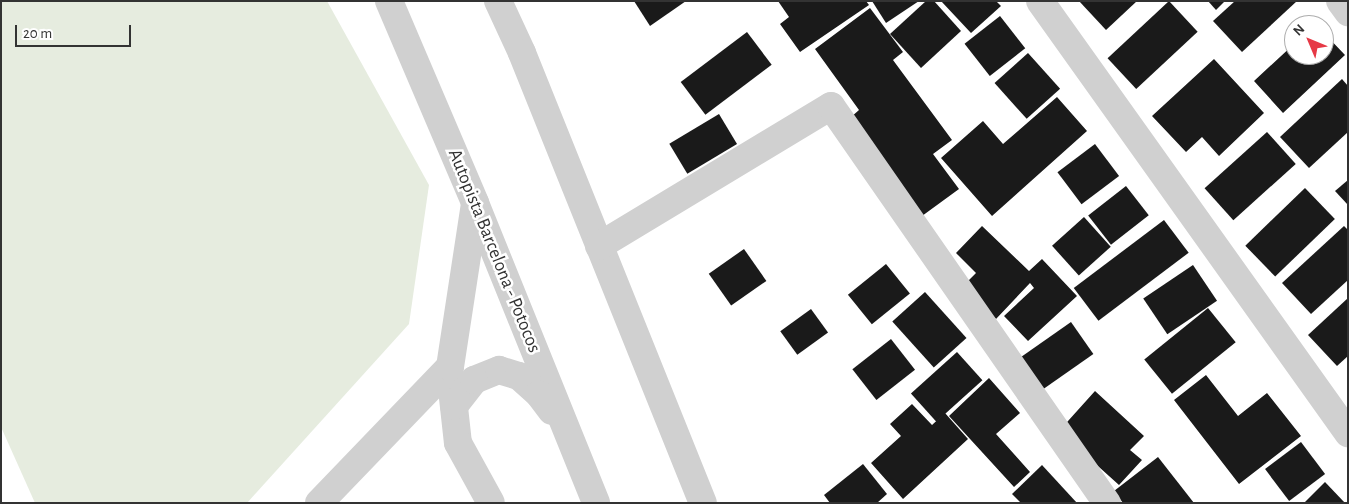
<!DOCTYPE html>
<style>
body{margin:0}
#map{position:relative;width:1349px;height:504px;overflow:hidden;background:#fff;font-family:"Alegreya Sans",sans-serif}
div>[style]{position:absolute}
.green>*{inset:0;background:#e6ecdf}
.building>*{inset:0;background:#1a1a1a;transform-origin:0 0}
.minor>*{height:28px;margin:-14px;padding:0 14px;transform-origin:14px;border-radius:14px;background:#d0d0d0}
span{translate:-50% -50%;white-space:nowrap;text-align:center;line-height:1.15;-webkit-text-stroke:5px #fff;paint-order:stroke}
.street-label{font-size:19px;color:#333}
.frame{position:absolute;inset:0;border:2px solid #333;pointer-events:none}
.north{position:absolute;left:1284px;top:15px;width:50px;height:50px;box-sizing:border-box;background:#fff;border:1px solid #adadad;border-radius:50%;rotate:315deg;font-size:14px;font-weight:700;line-height:20px;text-align:center;color:#333}
.north::after{content:'';display:block;margin:auto;width:18px;height:22px;background:#e63946;clip-path:polygon(50% 0,100% 100%,50% 72%,0 100%)}
.scale{position:absolute;left:15px;top:25px;width:116px;height:22px;box-sizing:border-box;border:2px solid #333;border-top:0;padding-left:6px;font-size:15px;line-height:18px;white-space:nowrap;color:#333;-webkit-text-stroke:4px #fff;paint-order:stroke}
</style>
<div id="map">
<div class="green">
<i style="clip-path:polygon(1px 1px,327px 1px,429px 185px,409px 324px,247px 503px,35px 503px,1px 427px)"></i>
</div>
<div class="building">
<i style="clip-path:polygon(634px 1px,686px 1px,650px 26px)"></i>
<i style="clip-path:polygon(778px 1px,866px 1px,869px 5px,800px 52px,780px 24px,789px 17px)"></i>
<i style="clip-path:polygon(872px 1px,919px 1px,886px 23px)"></i>
<i style="clip-path:polygon(926px 1px,934px 1px,961px 31px,921px 68px,890px 34px)"></i>
<i style="clip-path:polygon(941px 1px,996px 1px,1001px 6px,971px 33px)"></i>
<i style="clip-path:polygon(1079px 1px,1137px 1px,1106px 30px)"></i>
<i style="left:1169px;top:1px;width:42px;height:84px;rotate:47deg"></i>
<i style="clip-path:polygon(1208px 1px,1225px 1px,1216px 10px)"></i>
<i style="clip-path:polygon(1235px 1px,1297px 1px,1242px 52px,1213px 21px)"></i>
<i style="clip-path:polygon(870px 8px,903px 52px,893px 60px,952px 140px,933px 154px,959px 189px,922px 216px,850px 118px,859px 110px,815px 49px)"></i>
<i style="left:1000px;top:16px;width:41px;height:45px;rotate:52deg"></i>
<i style="left:747px;top:32px;width:41px;height:83px;rotate:53deg"></i>
<i style="clip-path:polygon(1324px 33px,1345px 55px,1283px 113px,1254px 81px,1294px 44px,1294px 55px,1324px 55px)"></i>
<i style="left:1028px;top:53px;width:48px;height:45px;rotate:48deg"></i>
<i style="clip-path:polygon(1214px 59px,1264px 113px,1219px 156px,1202px 137px,1186px 152px,1152px 116px)"></i>
<i style="clip-path:polygon(1342px 79px,1348px 86px,1348px 132px,1309px 168px,1280px 137px)"></i>
<i style="clip-path:polygon(1057px 97px,1087px 131px,992px 216px,941px 158px,983px 121px,1003px 144px)"></i>
<i style="left:719px;top:114px;width:35px;height:58px;rotate:59deg"></i>
<i style="left:1267px;top:132px;width:43px;height:84px;rotate:48deg"></i>
<i style="left:1095px;top:144px;width:40px;height:47px;rotate:53deg"></i>
<i style="clip-path:polygon(1348px 180px,1348px 205px,1335px 191px)"></i>
<i style="left:1126px;top:186px;width:37px;height:48px;rotate:52deg"></i>
<i style="left:1305px;top:188px;width:43px;height:83px;rotate:46deg"></i>
<i style="left:1084px;top:217px;width:40px;height:43px;rotate:48deg"></i>
<i style="left:1164px;top:220px;width:41px;height:113px;rotate:53deg"></i>
<i style="clip-path:polygon(982px 226px,1029px 271px,1042px 259px,1077px 296px,1028px 341px,1004px 316px,1034px 288px,1030px 283px,996px 319px,962px 287px,976px 273px,956px 253px)"></i>
<i style="clip-path:polygon(1344px 226px,1348px 230px,1348px 280px,1311px 314px,1282px 283px)"></i>
<i style="left:744px;top:249px;width:39px;height:43px;rotate:55deg"></i>
<i style="left:886px;top:264px;width:38px;height:49px;rotate:51deg"></i>
<i style="left:1193px;top:265px;width:43px;height:60px;rotate:56deg"></i>
<i style="left:925px;top:292px;width:62px;height:44px;rotate:48deg"></i>
<i style="clip-path:polygon(1348px 298px,1348px 356px,1337px 366px,1308px 335px)"></i>
<i style="left:1208px;top:308px;width:44px;height:82px;rotate:51deg"></i>
<i style="left:811px;top:309px;width:29px;height:38px;rotate:54deg"></i>
<i style="left:1071px;top:322px;width:39px;height:61px;rotate:55deg"></i>
<i style="left:891px;top:339px;width:39px;height:49px;rotate:52deg"></i>
<i style="left:957px;top:352px;width:38px;height:62px;rotate:48deg"></i>
<i style="clip-path:polygon(1206px 375px,1238px 416px,1267px 393px,1301px 436px,1239px 484px,1174px 400px)"></i>
<i style="clip-path:polygon(989px 378px,1020px 413px,996px 434px,1030px 472px,1014px 487px,949px 416px)"></i>
<i style="clip-path:polygon(1095px 391px,1144px 436px,1130px 450px,1142px 460px,1119px 485px,1059px 431px)"></i>
<i style="clip-path:polygon(912px 404px,932px 425px,945px 413px,968px 439px,903px 499px,871px 463px,901px 436px,890px 424px)"></i>
<i style="left:1301px;top:442px;width:40px;height:45px;rotate:53deg"></i>
<i style="clip-path:polygon(1158px 457px,1194px 503px,1123px 503px,1114px 491px)"></i>
<i style="clip-path:polygon(863px 464px,887px 494px,877px 503px,830px 503px,824px 495px)"></i>
<i style="clip-path:polygon(1042px 465px,1077px 503px,1021px 503px,1012px 494px)"></i>
<i style="clip-path:polygon(1325px 482px,1345px 503px,1304px 503px)"></i>
</div>
<div class="minor">
<i style="left:389px;top:1px;width:220px;rotate:66.9deg"></i>
<i style="left:475px;top:203px;width:323px;rotate:68deg"></i>
<i style="left:498px;top:1px;width:57px;rotate:65.2deg"></i>
<i style="left:522px;top:53px;width:485px;rotate:68.1deg"></i>
<i style="left:1040px;top:1px;width:531px;rotate:54.51deg"></i>
<i style="left:1340px;top:1px;width:14px;rotate:54deg"></i>
<i style="left:599px;top:246px;width:271px;rotate:-31.1deg"></i>
<i style="left:831px;top:106px;width:484px;rotate:55.2deg"></i>
<i style="left:452px;top:389px;width:54px;rotate:83.7deg"></i>
<i style="left:458px;top:443px;width:68px;rotate:61.2deg"></i>
<i style="left:454px;top:406px;width:33px;rotate:-52deg"></i>
<i style="left:474px;top:380px;width:27px;rotate:-22deg"></i>
<i style="left:499px;top:370px;width:21px;rotate:17deg"></i>
<i style="left:519px;top:376px;width:27px;rotate:42deg"></i>
<i style="left:539px;top:394px;width:21px;rotate:53deg"></i>
<i style="left:319px;top:503px;width:189px;rotate:-46.1deg"></i>
<i style="left:450px;top:367px;width:165px;rotate:-81.3deg"></i>
</div>
<div class="street-label">
<span style="left:494px;top:251px;rotate:68deg">Autopista Barcelona - Potocos</span>
</div>
<div class="frame"></div>
<div class="north">N</div>
<div class="scale">20 m</div>
</div>
